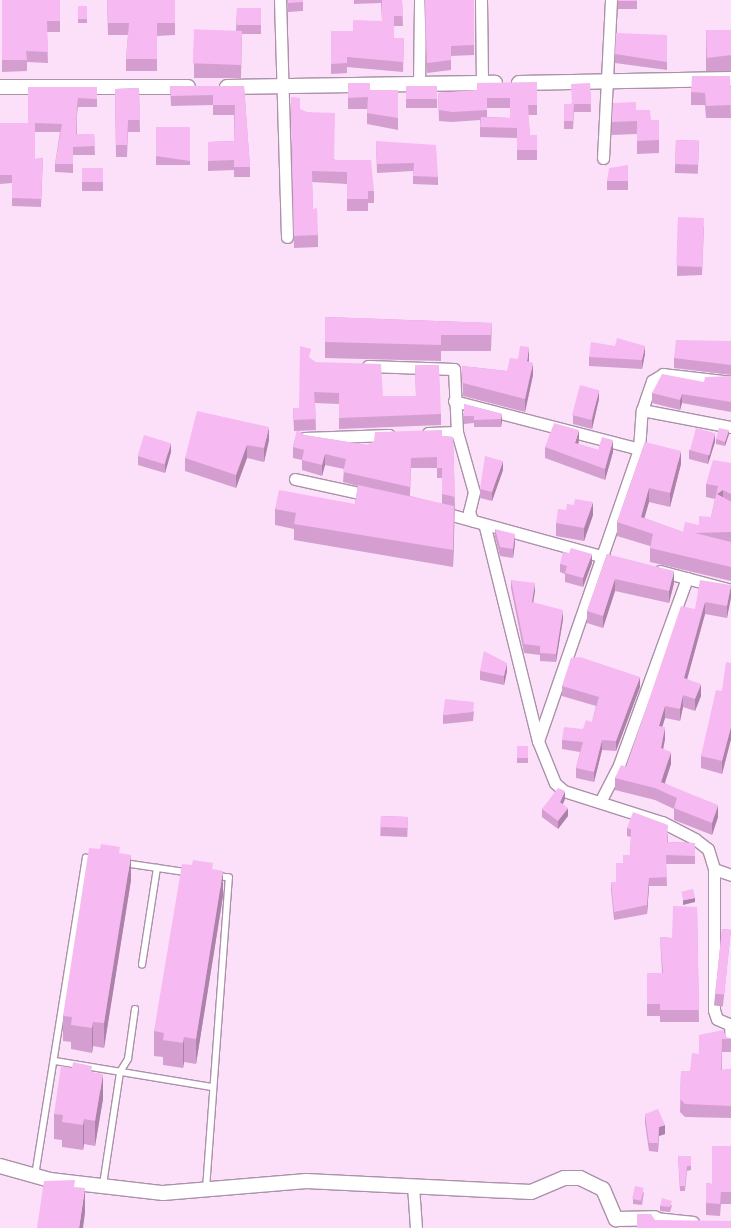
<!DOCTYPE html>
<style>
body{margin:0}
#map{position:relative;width:731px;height:1228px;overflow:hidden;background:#fce0f9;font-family:"Golos Text",sans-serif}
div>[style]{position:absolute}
.roads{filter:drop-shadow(1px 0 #ab91a9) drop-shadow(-1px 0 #ab91a9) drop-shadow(0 1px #ab91a9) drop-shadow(0 -1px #ab91a9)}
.service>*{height:5.5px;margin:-2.75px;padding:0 2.75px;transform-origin:2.75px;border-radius:2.75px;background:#fff}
.minor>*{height:11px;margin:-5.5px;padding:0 5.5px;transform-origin:5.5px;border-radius:5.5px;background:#fff}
.tertiary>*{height:14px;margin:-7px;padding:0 7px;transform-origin:7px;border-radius:7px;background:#fff}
.wall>*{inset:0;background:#d49fd0;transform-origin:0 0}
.shaded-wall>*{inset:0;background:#ac82a9}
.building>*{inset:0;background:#f6b9f2;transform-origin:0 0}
span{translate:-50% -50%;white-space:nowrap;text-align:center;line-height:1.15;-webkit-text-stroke:4px #fff;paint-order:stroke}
</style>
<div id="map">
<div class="roads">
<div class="service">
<i style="left:124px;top:863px;width:63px;rotate:8.3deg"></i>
<i style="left:142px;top:965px;width:98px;rotate:-81.2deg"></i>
<i style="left:55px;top:1061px;width:159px;rotate:9.4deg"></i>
<i style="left:35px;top:1176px;width:322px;rotate:-80.9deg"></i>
<i style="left:86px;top:858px;width:9px;rotate:6deg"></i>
<i style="left:103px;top:1185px;width:114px;rotate:-81.4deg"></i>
<i style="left:120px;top:1072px;width:15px;rotate:-58deg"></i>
<i style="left:128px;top:1059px;width:50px;rotate:-82deg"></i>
<i style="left:206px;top:1189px;width:312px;rotate:-85.8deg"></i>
<i style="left:229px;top:878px;width:14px;rotate:-172deg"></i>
</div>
<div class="minor">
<i style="left:280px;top:0;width:237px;rotate:88.3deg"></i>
<i style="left:481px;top:0;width:83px;rotate:89.3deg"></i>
<i style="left:419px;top:86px;width:86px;rotate:-89.3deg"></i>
<i style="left:603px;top:158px;width:158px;rotate:-87.1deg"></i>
<i style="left:368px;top:366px;width:86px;rotate:2deg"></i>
<i style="left:454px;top:369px;width:63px;rotate:87.3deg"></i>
<i style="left:457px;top:432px;width:62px;rotate:74.2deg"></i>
<i style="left:474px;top:492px;width:21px;rotate:104deg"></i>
<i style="left:469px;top:512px;width:9px;rotate:69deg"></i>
<i style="left:454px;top:401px;width:191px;rotate:14.5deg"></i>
<i style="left:642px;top:410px;width:91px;rotate:10.8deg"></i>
<i style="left:428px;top:433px;width:29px;rotate:-2deg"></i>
<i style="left:304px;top:438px;width:85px;rotate:-2deg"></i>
<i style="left:295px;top:479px;width:79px;rotate:12.4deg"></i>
<i style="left:441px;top:512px;width:169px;rotate:15.4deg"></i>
<i style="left:485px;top:527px;width:220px;rotate:76.1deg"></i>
<i style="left:538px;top:741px;width:45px;rotate:68deg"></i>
<i style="left:555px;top:783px;width:12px;rotate:42deg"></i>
<i style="left:564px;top:791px;width:103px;rotate:17.6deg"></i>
<i style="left:662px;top:822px;width:37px;rotate:27deg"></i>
<i style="left:695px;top:839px;width:16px;rotate:38deg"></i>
<i style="left:708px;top:849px;width:21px;rotate:73deg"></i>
<i style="left:714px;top:869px;width:18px;rotate:19deg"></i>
<i style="left:660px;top:571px;width:73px;rotate:15deg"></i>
<i style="left:538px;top:741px;width:309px;rotate:-70.9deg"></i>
<i style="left:639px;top:449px;width:39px;rotate:-86deg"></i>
<i style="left:642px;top:410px;width:31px;rotate:-71deg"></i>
<i style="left:652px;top:381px;width:13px;rotate:-32deg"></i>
<i style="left:663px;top:374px;width:68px;rotate:6.7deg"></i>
<i style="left:600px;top:802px;width:42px;rotate:-62.8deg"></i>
<i style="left:619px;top:765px;width:199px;rotate:-70deg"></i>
<i style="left:714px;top:869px;width:141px;rotate:90deg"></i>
<i style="left:714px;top:1010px;width:9px;rotate:72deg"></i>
<i style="left:717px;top:1019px;width:15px;rotate:23deg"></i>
<i style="left:730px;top:1025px;width:19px;rotate:87deg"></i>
<i style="left:413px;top:1186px;width:42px;rotate:85.9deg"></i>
<i style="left:655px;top:1218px;width:38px;rotate:6deg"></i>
</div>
<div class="tertiary">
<i style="left:519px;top:83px;width:212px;rotate:-1.1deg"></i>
<i style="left:0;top:87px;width:188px"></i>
<i style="left:227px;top:87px;width:268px;rotate:-0.9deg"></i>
<i style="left:0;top:1166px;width:52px;rotate:15.6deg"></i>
<i style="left:50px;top:1180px;width:114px;rotate:6.6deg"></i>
<i style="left:163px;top:1193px;width:144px;rotate:-4.8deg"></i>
<i style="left:306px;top:1181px;width:225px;rotate:2.8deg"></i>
<i style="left:531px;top:1192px;width:36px;rotate:-23deg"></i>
<i style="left:564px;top:1178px;width:16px"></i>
<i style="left:580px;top:1178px;width:25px;rotate:26deg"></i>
<i style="left:603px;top:1189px;width:33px;rotate:67deg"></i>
<i style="left:616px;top:1219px;width:39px;rotate:-1deg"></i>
</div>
</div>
<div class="wall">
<i style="clip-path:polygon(2px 0,60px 0,60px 32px,47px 32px,48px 63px,27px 62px,27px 71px,2px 72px)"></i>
<i style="clip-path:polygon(107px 0,175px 0,175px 35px,157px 36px,157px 71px,126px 71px,126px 59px,128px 35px,108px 35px)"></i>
<i style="clip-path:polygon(287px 0,303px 0,303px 11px,288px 12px)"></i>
<i style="clip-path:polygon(354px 0,402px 0,403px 26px,394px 26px,394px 38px,404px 38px,403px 72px,347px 67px,347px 73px,331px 74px,331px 31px,353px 31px,382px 21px,381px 3px,354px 4px)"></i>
<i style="clip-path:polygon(424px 0,474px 0,474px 55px,451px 56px,451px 70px,427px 73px)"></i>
<i style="left:618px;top:0;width:19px;height:9px"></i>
<i style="left:78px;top:6px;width:9px;height:17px"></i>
<i style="clip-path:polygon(237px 8px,261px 8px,261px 34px,242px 34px,241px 78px,194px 78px,194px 34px,236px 31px)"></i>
<i style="left:706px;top:30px;width:25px;height:41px"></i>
<i style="clip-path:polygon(667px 35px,667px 70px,615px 63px,615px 54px)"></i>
<i style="clip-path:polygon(730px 76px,731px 118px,706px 118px,705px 105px,691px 105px,691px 92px)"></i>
<i style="clip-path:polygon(evenodd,537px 82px,537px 115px,528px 115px,530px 135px,537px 135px,537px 160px,517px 160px,517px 138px,480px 137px,480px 120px,452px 122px,439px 121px,438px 93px,477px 90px,537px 82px,487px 108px,510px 108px,510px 118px,487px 117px,487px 108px)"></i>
<i style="clip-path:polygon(348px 83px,370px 90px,398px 90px,398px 130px,367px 124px,367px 109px,348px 109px)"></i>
<i style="clip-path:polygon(590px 83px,591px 112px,574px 112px,573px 129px,564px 129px,564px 104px,571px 104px)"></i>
<i style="clip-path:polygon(170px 86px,244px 86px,250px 167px,250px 177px,234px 177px,234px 170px,208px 171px,208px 142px,234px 141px,234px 115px,213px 115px,213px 105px,171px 106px)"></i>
<i style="left:406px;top:86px;width:31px;height:22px"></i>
<i style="clip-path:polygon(97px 87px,97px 107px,78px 107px,77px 115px,77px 134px,94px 134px,95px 155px,73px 155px,73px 173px,55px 172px,55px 164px,60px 132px,35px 132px,35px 159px,43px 158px,41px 207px,12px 206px,12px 183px,0 184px,0 123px,28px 123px)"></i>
<i style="clip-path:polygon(139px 88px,140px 132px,128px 132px,127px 157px,116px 157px,115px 89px)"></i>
<i style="clip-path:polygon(291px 97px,300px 109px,335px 160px,374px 191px,374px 203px,368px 203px,368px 211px,347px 211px,347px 184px,312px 182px,313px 209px,318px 235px,318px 247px,294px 248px)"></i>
<i style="clip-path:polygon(636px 110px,651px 120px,659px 120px,659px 153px,637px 154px,637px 134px,612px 135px,612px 122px)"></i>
<i style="left:156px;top:127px;width:34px;height:38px"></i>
<i style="left:676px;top:140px;width:23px;height:33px;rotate:2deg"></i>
<i style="clip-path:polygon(376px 141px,438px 177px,438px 185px,413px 184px,413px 171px,377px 173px)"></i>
<i style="clip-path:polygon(628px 165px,628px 190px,607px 190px,607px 181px)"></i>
<i style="left:103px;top:168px;width:23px;height:21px;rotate:90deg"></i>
<i style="clip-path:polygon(678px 219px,704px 227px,702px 275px,677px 276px)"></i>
<i style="clip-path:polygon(325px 317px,492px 323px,491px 351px,441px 351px,441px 361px,325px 358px)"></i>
<i style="clip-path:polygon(731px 341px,731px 375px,674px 368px,674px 358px)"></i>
<i style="clip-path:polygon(645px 354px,642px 369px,589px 366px,589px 357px)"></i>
<i style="clip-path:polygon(evenodd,311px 359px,315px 362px,383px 396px,416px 396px,415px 365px,441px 414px,441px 425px,339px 429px,339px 404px,315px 403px,316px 430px,298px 431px,304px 435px,367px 445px,442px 436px,453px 437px,455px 508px,453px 567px,294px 540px,294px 529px,275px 525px,275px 509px,355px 504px,358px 486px,343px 482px,344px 469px,325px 465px,322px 476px,302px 470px,302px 460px,293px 458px,293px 447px,297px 431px,294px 431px,293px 408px,299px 408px,311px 359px,411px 468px,437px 468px,437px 478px,442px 478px,442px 504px,410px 496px,411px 468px)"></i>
<i style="clip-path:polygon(518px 359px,529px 360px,529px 362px,533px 375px,525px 412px,463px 396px,462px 366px,507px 371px)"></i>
<i style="clip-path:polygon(731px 376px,731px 412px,682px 403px,680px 410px,652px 403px,652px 393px)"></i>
<i style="clip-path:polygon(599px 399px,592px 429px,573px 424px,573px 415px)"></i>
<i style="clip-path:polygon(464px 404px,502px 414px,502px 421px,501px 427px,474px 427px,474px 423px,464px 424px)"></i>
<i style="clip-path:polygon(729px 434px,725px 446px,716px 444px,716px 439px)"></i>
<i style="clip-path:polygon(269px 440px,264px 462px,247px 458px,236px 488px,185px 471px,185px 458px)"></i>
<i style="clip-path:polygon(579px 441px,578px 444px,598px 450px,613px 452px,605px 480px,545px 458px,545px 447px)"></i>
<i style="clip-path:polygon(645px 442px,681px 464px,670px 507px,649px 502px,644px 518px,683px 532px,699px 525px,711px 517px,715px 499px,706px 497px,706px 484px,731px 463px,731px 581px,650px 562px,650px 546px,617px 536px,617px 522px)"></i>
<i style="clip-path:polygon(715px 442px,708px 464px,689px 459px,689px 450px)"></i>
<i style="clip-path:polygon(171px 452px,165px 473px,138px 465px,138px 456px)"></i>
<i style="clip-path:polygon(503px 470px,492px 501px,480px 498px,480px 489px)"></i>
<i style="clip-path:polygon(593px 515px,584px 541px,556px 536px,556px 523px)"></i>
<i style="clip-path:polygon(495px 529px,515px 543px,513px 558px,500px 556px,495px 537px)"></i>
<i style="clip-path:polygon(607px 554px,674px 583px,669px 603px,615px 591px,603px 628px,587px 623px,587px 611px)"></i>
<i style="clip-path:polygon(592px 563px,583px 587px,565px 582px,565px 574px,560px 572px,560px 564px)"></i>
<i style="clip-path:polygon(511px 580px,535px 591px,533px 602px,563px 619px,556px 662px,540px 661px,540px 655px,524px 653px,511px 588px)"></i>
<i style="clip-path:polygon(731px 585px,727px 618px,705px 614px,687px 680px,701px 696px,695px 711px,683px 707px,680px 721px,665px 718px,662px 727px,665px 739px,663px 749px,671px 764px,665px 783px,718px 817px,712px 835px,674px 820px,674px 809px,655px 800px,615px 790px,615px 778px,626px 767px,695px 609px)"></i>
<i style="clip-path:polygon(731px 663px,731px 739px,722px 774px,701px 768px,701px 756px)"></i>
<i style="clip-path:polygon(480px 671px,507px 671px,504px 685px,480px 680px)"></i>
<i style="clip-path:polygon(562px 686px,640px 687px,616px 751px,602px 750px,594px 782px,576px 778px,576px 768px,580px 752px,562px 749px,562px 740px,583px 729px,592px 722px,596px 706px,562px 696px)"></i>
<i style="clip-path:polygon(474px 711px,473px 721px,443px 724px,443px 715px)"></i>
<i style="left:517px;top:746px;width:11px;height:17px"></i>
<i style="clip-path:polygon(565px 799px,563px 804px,568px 816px,558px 829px,542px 817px,542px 809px)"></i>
<i style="left:381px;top:816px;width:27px;height:20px;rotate:2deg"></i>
<i style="clip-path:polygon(627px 828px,668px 834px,668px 842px,695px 843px,695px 864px,666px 864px,667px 886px,649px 886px,647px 914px,614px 920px,611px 890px,611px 882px,616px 882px,623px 863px,630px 855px,631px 837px,627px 836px)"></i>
<i style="clip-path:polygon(120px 854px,131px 880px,104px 1048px,93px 1046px,92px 1053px,71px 1049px,71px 1042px,63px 1041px,63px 1016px)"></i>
<i style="clip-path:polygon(213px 869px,223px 896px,196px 1064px,184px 1062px,183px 1068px,163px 1065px,163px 1057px,154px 1056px,154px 1031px)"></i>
<i style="clip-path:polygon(697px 907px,699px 1022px,660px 1022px,660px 1016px,647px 1016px,647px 973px,662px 973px,660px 937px,672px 938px)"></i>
<i style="left:722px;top:929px;width:9px;height:77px;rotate:6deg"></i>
<i style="clip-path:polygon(699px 1035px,731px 1038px,731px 1052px,722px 1052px,722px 1070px,731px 1069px,731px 1118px,685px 1117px,680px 1112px,681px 1071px,690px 1071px,699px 1054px)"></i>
<i style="clip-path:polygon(92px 1072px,103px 1099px,95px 1146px,84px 1144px,83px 1150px,62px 1147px,62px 1140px,54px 1139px,54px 1114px)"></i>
<i style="clip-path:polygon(645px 1114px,665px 1134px,659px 1136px,658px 1152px,649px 1151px,645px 1123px)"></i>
<i style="clip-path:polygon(731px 1146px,731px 1204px,721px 1204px,720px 1216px,706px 1215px,706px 1183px,712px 1184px)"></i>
<i style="clip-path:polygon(678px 1156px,691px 1156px,691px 1170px,687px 1171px,685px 1191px,680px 1191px)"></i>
<i style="clip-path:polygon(644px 1192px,642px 1205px,633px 1204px,633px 1199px)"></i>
<i style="clip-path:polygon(672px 1205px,670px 1212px,660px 1211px,660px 1206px)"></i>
</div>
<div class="shaded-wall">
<i style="clip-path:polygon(645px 346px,645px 354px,642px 369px,642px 360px)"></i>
<i style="clip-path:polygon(529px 347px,529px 360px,527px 374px,527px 361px)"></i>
<i style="clip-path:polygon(533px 363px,533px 375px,525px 412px,525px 399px)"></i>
<i style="clip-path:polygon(599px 390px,599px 399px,592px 429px,592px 420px)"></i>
<i style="clip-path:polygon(682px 394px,682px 403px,680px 410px,680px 400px)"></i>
<i style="clip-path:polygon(502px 414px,502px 421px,501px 427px,501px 419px)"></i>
<i style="clip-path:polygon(269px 427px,269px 440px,264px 462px,264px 448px)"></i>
<i style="clip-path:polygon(579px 430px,579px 441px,575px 454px,575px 443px)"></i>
<i style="clip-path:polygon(729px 430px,729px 434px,725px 446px,725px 442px)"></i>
<i style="clip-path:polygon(715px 433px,715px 442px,708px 464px,708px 455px)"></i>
<i style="clip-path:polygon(613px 440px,613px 452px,605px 480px,605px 469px)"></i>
<i style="clip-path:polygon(171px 443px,171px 452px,165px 473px,165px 464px)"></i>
<i style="clip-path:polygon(247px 445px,247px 458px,236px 488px,236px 475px)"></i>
<i style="clip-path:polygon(681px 451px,681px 464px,670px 507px,670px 493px)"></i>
<i style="clip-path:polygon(325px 454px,325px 465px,322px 476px,322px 465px)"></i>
<i style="clip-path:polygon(503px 461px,503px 470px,492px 501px,492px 492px)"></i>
<i style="clip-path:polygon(649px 488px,649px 502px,641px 530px,641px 517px)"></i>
<i style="clip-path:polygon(723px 490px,723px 503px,717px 494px)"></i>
<i style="clip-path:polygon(593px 502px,593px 515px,584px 541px,584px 528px)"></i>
<i style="clip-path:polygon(454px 506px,454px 523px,453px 567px,453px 550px)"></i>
<i style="clip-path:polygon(515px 534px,515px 543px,513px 558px,513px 549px)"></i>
<i style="clip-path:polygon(592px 554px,592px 563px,583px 587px,583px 578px)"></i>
<i style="clip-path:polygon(674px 571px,674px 583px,669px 603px,669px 591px)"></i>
<i style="clip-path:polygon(615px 579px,615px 591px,603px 628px,603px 616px)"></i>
<i style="clip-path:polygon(535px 583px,535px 591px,532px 610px,532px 602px)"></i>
<i style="clip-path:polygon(731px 586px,731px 598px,727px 618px,727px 606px)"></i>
<i style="clip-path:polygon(705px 602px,705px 614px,684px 690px,684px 678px)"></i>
<i style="clip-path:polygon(563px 610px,563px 619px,556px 662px,556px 654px)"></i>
<i style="clip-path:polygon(507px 663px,507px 671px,504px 685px,504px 676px)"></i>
<i style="clip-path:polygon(640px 677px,640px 687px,616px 751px,616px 741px)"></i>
<i style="clip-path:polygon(701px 684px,701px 696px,695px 711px,695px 699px)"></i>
<i style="clip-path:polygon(683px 695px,683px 707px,680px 721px,680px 709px)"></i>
<i style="clip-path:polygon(665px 706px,665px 718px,659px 738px,659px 726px)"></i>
<i style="clip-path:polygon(665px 727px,665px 739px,661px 760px,661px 748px)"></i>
<i style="clip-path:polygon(731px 727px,731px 739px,722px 774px,722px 761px)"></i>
<i style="clip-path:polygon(602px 740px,602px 750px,594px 782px,594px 772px)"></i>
<i style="clip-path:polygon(671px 752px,671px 764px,662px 791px,661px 782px)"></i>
<i style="clip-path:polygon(565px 791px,565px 799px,560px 810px,560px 802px)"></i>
<i style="clip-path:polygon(718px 805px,718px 817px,712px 835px,712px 823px)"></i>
<i style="clip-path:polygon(568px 808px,568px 816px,558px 829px,558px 821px)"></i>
<i style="clip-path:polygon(131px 855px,131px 880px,104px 1048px,104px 1023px)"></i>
<i style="clip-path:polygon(223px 871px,223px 896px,196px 1064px,196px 1039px)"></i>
<i style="clip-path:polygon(649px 878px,649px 886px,647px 914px,647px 905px)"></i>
<i style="clip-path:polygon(695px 898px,695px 902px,683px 905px,683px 900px)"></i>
<i style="clip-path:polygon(93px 1022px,93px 1046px,92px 1053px,92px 1028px)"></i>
<i style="clip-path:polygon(184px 1037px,184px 1062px,183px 1068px,183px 1043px)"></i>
<i style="clip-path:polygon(103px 1074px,103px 1099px,95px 1146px,95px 1121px)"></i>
<i style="clip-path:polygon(84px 1119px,84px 1144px,83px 1150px,83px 1125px)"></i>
<i style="clip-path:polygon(665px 1125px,665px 1134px,659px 1136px,658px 1152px,659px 1127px)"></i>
<i style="clip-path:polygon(85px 1188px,85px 1213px,83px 1228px,79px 1228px)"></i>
</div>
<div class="building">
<i style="clip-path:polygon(2px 0,60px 0,60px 21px,47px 21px,48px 52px,26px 51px,27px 60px,2px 60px)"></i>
<i style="clip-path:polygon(107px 0,175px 0,175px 23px,157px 23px,157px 59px,126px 59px,129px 23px,108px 23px)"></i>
<i style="clip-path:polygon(288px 0,303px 0,303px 2px,288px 3px)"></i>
<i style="clip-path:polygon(382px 0,402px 0,403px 16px,394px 16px,394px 38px,404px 38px,403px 62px,347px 57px,347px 63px,331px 64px,331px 31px,353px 31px,353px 20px,382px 21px)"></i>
<i style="clip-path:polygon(425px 0,474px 0,474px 45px,451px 46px,451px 60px,427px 63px)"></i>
<i style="left:618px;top:0;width:19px;height:1px"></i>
<i style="left:78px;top:6px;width:9px;height:13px"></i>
<i style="left:237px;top:8px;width:24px;height:17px"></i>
<i style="clip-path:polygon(706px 30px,731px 30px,731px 55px,707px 58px)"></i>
<i style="left:242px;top:31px;width:34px;height:48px;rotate:92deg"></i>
<i style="clip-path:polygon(616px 33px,667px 35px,667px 62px,615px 54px)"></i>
<i style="clip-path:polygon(692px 76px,730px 76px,731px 105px,706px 106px,705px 93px,691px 92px)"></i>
<i style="clip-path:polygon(537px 82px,537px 105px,528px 105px,530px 135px,537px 135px,537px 150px,517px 150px,517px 128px,480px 127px,481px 117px,510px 118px,510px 98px,487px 98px,487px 110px,452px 112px,439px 110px,438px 93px,477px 90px,477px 83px)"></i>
<i style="clip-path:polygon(348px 83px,370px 83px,370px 90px,398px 90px,398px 118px,367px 113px,368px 97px,348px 98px)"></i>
<i style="clip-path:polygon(590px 83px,591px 104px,574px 104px,573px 121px,564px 121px,564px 104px,572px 104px,571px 84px)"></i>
<i style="clip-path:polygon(170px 86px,244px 86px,250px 167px,234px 167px,234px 160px,208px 161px,208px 142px,234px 141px,235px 105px,213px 105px,213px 95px,171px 96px)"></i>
<i style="left:406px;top:86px;width:31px;height:13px"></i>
<i style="clip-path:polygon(28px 87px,97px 87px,97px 99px,78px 98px,77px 107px,76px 134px,94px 134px,95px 146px,73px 147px,73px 164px,55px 164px,62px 124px,35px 123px,35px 159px,43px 158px,41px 199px,12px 198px,12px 175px,0 175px,0 123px,28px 123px)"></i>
<i style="clip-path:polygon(139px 88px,140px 120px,128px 120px,127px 145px,116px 145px,115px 89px)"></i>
<i style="clip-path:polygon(291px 97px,300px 98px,300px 109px,307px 112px,335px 113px,334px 160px,371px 160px,374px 191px,368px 191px,368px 199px,347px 199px,347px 172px,312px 171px,313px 209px,317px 208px,318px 235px,294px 236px)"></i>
<i style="clip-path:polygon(636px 102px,636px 110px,650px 110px,651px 120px,659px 120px,659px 140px,637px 141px,637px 121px,612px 122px,613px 103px)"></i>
<i style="clip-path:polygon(156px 127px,190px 127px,190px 161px,156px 156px)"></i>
<i style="left:676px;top:140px;width:23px;height:24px;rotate:2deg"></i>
<i style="clip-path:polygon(376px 141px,436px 145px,438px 177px,413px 176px,414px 163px,377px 164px)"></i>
<i style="clip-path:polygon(628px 165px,628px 181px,607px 181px,609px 168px)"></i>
<i style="left:103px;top:168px;width:14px;height:21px;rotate:90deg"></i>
<i style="left:704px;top:218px;width:49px;height:26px;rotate:92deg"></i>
<i style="clip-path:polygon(325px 317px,492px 323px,491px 335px,441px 335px,441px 345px,325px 342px)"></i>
<i style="clip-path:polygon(617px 338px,645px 346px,642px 360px,589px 357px,591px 342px,615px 346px)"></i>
<i style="clip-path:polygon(676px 340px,731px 341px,731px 365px,674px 358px)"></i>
<i style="clip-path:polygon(300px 346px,311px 349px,309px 357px,315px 362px,381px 364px,383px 396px,416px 396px,415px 365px,439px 365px,441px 414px,339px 418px,339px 393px,314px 392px,316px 419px,294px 420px,293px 408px,299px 408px)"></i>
<i style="clip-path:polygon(520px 346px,529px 347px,527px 361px,533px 363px,525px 399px,463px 383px,462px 366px,507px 371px,510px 358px,518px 359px)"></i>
<i style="clip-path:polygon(662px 374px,704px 382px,705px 377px,731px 376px,731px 402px,682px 394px,680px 400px,652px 393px)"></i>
<i style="left:580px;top:385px;width:20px;height:31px;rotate:15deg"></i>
<i style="clip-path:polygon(464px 404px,502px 414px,501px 419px,474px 420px,474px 416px,464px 416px)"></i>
<i style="clip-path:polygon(197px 411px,269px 427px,264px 448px,247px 445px,236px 475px,185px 458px)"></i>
<i style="clip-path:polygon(554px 423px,579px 430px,575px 443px,598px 450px,602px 437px,613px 440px,605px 469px,545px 447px)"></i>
<i style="left:696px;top:428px;width:20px;height:23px;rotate:15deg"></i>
<i style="clip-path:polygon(719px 428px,729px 430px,725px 442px,716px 439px)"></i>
<i style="clip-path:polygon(297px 430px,304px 435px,367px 445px,374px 441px,375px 432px,442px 430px,442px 436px,453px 437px,455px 497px,442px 494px,442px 468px,437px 468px,437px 457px,411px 458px,410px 487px,343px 472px,346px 459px,325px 454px,322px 465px,302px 460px,304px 450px,293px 447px)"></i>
<i style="left:144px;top:435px;width:28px;height:22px;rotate:17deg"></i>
<i style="clip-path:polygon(645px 442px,681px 451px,670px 493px,649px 488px,641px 517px,683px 532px,685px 522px,699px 525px,699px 516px,711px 517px,718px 486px,706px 484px,713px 460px,731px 463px,731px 494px,723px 490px,717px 494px,730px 501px,731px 501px,731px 532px,695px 533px,731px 542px,731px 567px,650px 548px,653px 534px,617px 522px)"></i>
<i style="clip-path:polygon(485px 456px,503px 461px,492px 492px,480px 489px)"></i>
<i style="clip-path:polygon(358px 485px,454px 506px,453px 550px,294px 524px,296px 513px,275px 509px,279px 490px,355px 504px)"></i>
<i style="clip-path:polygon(575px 499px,593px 502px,584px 528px,556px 523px,558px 509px,566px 510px,567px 504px,574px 505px)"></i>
<i style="clip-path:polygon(495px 529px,515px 534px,513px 549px,500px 547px)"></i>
<i style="clip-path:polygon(571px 548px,592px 554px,583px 578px,565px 573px,567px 566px,560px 564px,563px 552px,569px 553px)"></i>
<i style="clip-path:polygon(607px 554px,674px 571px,669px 591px,615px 579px,603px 616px,587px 611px)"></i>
<i style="clip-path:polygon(511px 580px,535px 583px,532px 602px,563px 610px,556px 654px,540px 653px,540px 646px,524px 644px)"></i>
<i style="clip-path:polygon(700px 580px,731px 585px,727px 606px,705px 602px,684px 678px,701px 684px,695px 699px,683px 695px,680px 709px,665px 706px,659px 726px,665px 727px,661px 748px,671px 752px,661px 782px,718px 805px,712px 823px,674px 808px,677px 798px,655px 788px,615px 778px,621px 765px,626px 767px,681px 606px,695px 609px)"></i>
<i style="clip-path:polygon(484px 651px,507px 663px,504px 676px,480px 671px)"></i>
<i style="clip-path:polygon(580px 657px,640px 677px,616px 741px,602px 740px,594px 772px,576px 768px,583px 742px,562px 740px,564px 727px,583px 729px,586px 720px,592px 722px,599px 697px,562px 686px,571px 658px)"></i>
<i style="clip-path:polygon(726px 662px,731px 663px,731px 727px,722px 761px,701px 756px,716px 690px,722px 691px)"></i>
<i style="clip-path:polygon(445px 699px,474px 702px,473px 712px,443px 715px)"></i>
<i style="left:517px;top:746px;width:11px;height:12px"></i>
<i style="clip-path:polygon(558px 788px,565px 791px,560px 802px,568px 808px,558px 821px,542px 809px)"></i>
<i style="clip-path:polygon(633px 812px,668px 825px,667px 842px,695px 843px,695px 856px,666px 855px,667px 877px,649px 878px,647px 905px,614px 912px,611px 882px,616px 882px,616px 863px,623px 863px,623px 855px,630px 855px,631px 829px,627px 828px)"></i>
<i style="left:381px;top:816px;width:27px;height:11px;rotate:2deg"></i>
<i style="clip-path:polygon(101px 844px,120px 847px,119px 853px,131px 855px,104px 1023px,93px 1022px,92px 1028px,71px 1025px,72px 1017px,63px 1016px,89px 848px,100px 849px)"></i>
<i style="clip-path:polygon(193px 860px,213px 863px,212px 869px,223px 871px,196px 1039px,184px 1037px,183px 1043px,163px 1040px,164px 1033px,154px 1031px,182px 864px,192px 865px)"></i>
<i style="left:693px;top:889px;width:9px;height:12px;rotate:77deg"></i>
<i style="clip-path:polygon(673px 906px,697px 907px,699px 1010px,660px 1010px,660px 1004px,647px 1004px,647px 973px,663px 973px,660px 937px,672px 938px)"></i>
<i style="left:722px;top:929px;width:9px;height:65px;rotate:6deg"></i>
<i style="clip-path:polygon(723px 1030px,727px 1038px,731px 1038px,731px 1039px,722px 1039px,721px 1070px,731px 1069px,731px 1106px,685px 1104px,680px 1099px,681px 1071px,690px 1071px,692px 1053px,699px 1054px,699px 1035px)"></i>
<i style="clip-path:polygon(73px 1062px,92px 1066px,91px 1072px,103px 1074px,95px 1121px,84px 1119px,83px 1125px,62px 1122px,63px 1115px,54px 1114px,61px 1066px,72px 1068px)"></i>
<i style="clip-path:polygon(658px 1109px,665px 1125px,659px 1127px,658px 1143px,649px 1143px,645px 1114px)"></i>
<i style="clip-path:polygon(712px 1146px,731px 1146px,731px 1192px,721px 1192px,720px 1204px,706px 1203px,706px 1183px,712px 1184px)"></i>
<i style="clip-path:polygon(678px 1156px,691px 1156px,691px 1166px,687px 1166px,685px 1186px,680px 1186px)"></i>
<i style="clip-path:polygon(75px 1180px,74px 1187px,85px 1188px,79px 1228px,37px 1228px,44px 1181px)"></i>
<i style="left:635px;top:1186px;width:9px;height:13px;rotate:13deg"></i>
<i style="clip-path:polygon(662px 1198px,672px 1201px,670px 1207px,660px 1206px)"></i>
<i style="clip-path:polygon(637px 1214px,651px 1214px,655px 1220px,731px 1221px,731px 1228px,637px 1228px)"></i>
</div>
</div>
